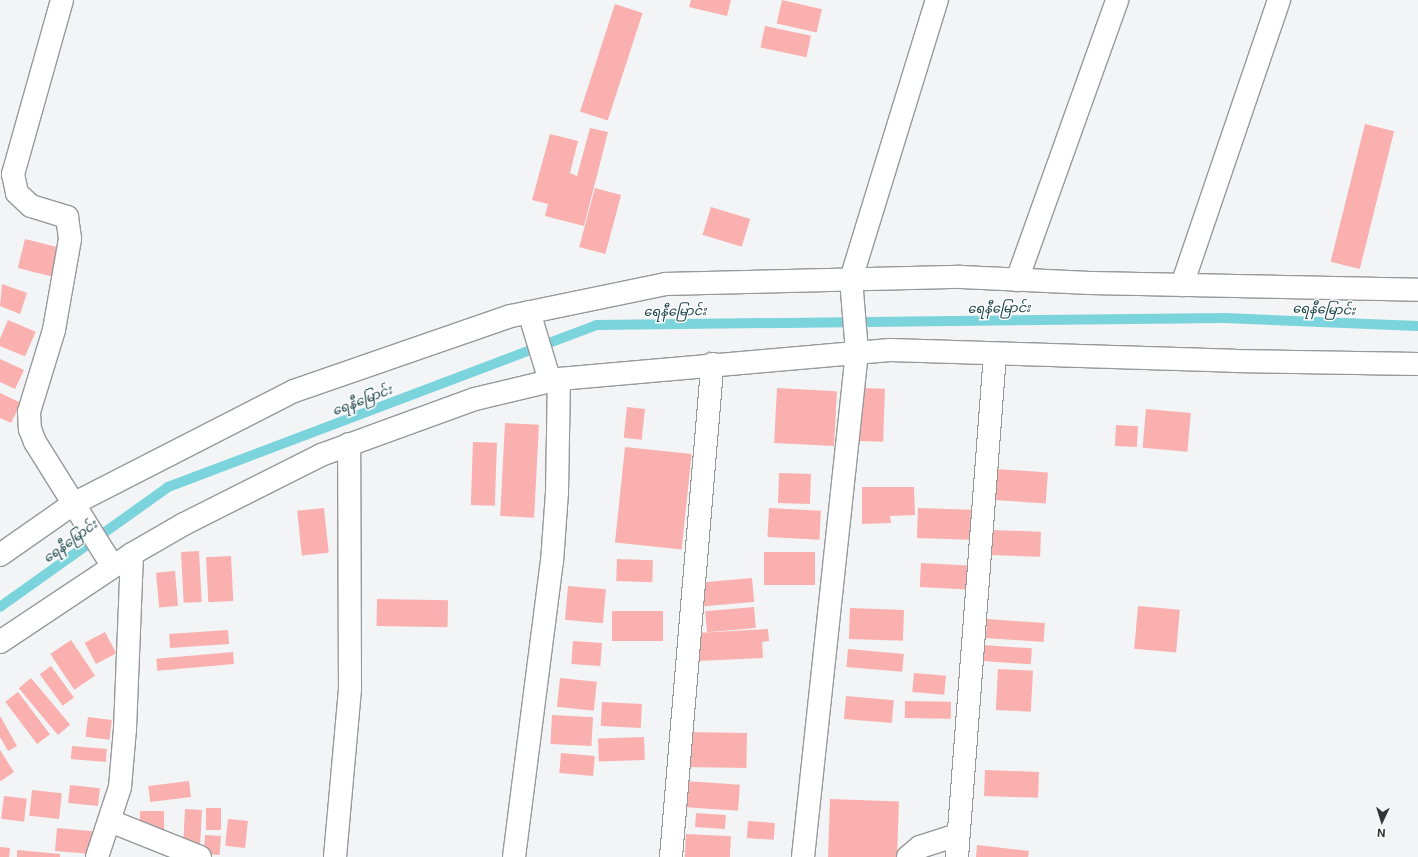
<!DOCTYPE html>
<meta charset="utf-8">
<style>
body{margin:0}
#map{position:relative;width:1418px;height:857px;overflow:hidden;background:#f3f4f6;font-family:Inter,"Noto Sans Myanmar",sans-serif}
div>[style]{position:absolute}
.stream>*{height:10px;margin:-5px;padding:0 5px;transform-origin:5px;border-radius:5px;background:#7bd4dc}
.building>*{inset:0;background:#f9b0ae;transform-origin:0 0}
.roads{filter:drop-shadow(1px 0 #97989a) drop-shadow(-1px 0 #97989a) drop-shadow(0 1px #97989a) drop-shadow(0 -1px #97989a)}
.minor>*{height:22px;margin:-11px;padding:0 11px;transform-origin:11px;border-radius:11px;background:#fff}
span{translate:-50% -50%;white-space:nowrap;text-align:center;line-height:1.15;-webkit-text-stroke:3px #fff;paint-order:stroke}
.water-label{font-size:13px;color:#1c4549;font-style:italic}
.north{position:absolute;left:1362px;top:801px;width:40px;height:40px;-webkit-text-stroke:3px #fff;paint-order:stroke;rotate:184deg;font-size:11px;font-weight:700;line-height:16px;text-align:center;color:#323333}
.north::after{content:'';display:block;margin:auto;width:14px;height:18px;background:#323333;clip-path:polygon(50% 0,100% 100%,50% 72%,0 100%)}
</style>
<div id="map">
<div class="stream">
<i style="left:0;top:607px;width:206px;rotate:-35.5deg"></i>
<i style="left:168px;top:487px;width:458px;rotate:-20.7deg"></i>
<i style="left:596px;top:325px;width:629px;rotate:-0.64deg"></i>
<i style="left:1225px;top:318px;width:193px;rotate:2.4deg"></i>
</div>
<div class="building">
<i style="clip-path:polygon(691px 0,731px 0,727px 16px,689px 7px)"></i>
<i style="left:782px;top:0;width:41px;height:24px;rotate:13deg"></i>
<i style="left:615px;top:4px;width:29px;height:113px;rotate:18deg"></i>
<i style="left:765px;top:26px;width:47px;height:22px;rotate:12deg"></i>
<i style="left:1365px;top:124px;width:30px;height:142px;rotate:14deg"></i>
<i style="clip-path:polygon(590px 128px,608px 132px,584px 226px,545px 216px,548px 204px,532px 200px,550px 134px,578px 141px,570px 173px,577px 176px)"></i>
<i style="left:595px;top:188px;width:27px;height:61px;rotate:15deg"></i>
<i style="left:711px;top:207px;width:41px;height:29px;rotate:17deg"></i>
<i style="left:25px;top:239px;width:38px;height:30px;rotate:14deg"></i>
<i style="clip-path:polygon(2px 284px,27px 293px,20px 314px,0 306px)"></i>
<i style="left:8px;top:320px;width:30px;height:27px;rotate:23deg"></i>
<i style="clip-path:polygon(0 359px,24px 370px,15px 389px,0 382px)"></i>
<i style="left:777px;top:388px;width:60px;height:55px;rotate:3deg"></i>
<i style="left:861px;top:388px;width:24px;height:53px;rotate:2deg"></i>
<i style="clip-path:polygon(0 393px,21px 403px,11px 423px,0 418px)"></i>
<i style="left:627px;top:407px;width:18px;height:31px;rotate:6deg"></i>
<i style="left:1146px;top:409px;width:45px;height:39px;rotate:5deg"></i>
<i style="left:505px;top:423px;width:34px;height:93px;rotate:3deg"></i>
<i style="left:1116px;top:425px;width:22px;height:21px;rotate:3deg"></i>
<i style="left:473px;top:442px;width:24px;height:63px;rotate:2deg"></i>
<i style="left:625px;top:447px;width:67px;height:96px;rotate:6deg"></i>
<i style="left:997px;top:469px;width:51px;height:31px;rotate:4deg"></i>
<i style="left:779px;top:473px;width:32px;height:30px;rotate:2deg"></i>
<i style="clip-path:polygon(862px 487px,914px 487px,915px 515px,890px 516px,891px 523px,862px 524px)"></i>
<i style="left:324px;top:508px;width:45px;height:27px;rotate:84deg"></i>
<i style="left:769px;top:508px;width:52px;height:29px;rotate:3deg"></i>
<i style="left:918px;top:508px;width:53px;height:30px;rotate:2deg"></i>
<i style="left:991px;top:530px;width:50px;height:25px;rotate:2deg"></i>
<i style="left:199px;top:551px;width:51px;height:18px;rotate:87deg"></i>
<i style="left:815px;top:552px;width:33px;height:51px;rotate:90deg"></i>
<i style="left:231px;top:556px;width:45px;height:25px;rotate:87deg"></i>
<i style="left:617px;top:559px;width:36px;height:22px;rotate:2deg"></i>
<i style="left:921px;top:563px;width:52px;height:24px;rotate:3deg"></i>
<i style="left:175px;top:571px;width:35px;height:19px;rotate:85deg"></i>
<i style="left:752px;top:578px;width:24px;height:54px;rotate:85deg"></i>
<i style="left:568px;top:586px;width:38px;height:34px;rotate:5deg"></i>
<i style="left:377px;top:599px;width:71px;height:27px;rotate:1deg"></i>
<i style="left:1138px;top:606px;width:42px;height:43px;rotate:5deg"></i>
<i style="left:754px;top:607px;width:21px;height:49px;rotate:85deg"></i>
<i style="left:850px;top:608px;width:54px;height:31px;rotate:2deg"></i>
<i style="left:612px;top:611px;width:51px;height:30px"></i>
<i style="left:987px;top:619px;width:58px;height:19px;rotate:4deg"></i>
<i style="clip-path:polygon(768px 629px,769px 641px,762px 642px,763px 658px,698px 661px,696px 633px)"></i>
<i style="left:228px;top:630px;width:14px;height:59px;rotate:86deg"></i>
<i style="left:105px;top:632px;width:24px;height:23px;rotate:62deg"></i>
<i style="left:71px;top:640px;width:43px;height:25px;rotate:56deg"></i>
<i style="left:573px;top:641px;width:29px;height:23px;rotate:4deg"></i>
<i style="left:984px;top:645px;width:48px;height:16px;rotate:4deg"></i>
<i style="left:848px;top:649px;width:56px;height:18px;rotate:5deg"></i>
<i style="left:233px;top:652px;width:12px;height:77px;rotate:85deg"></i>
<i style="left:51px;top:666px;width:39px;height:14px;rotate:54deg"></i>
<i style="left:998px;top:669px;width:35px;height:41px;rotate:3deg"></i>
<i style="left:914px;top:673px;width:32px;height:19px;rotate:5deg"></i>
<i style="left:31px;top:678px;width:61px;height:16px;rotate:50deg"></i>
<i style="left:560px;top:678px;width:37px;height:29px;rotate:6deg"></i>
<i style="left:18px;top:692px;width:53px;height:16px;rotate:53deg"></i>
<i style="left:846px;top:696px;width:48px;height:23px;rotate:5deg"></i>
<i style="left:905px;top:701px;width:46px;height:17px;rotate:1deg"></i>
<i style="left:602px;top:702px;width:40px;height:24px;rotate:3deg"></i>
<i style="left:552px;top:715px;width:41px;height:29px;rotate:3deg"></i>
<i style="clip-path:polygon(0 716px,17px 746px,8px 751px,0 737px)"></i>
<i style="left:88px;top:717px;width:24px;height:20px;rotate:7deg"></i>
<i style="left:686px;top:732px;width:61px;height:35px;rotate:1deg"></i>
<i style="left:644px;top:737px;width:23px;height:46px;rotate:88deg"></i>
<i style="left:72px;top:746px;width:35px;height:13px;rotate:5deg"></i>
<i style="clip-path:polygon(0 750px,14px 772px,1px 781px,0 780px)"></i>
<i style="left:561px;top:753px;width:34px;height:20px;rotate:5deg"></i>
<i style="left:985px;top:770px;width:54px;height:26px;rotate:2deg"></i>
<i style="left:189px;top:781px;width:16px;height:41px;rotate:83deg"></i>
<i style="left:685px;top:781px;width:55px;height:26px;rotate:4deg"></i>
<i style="left:70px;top:785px;width:30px;height:18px;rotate:6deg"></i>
<i style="left:32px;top:790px;width:30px;height:26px;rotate:6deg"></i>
<i style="left:4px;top:796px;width:23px;height:23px;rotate:7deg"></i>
<i style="left:830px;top:799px;width:69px;height:58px;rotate:2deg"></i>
<i style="left:206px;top:808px;width:15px;height:22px"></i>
<i style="left:185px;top:809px;width:17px;height:40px;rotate:3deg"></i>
<i style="left:140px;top:811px;width:24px;height:21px"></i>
<i style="left:696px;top:813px;width:30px;height:14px;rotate:4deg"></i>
<i style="left:228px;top:819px;width:20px;height:27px;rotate:6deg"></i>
<i style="left:748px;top:821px;width:27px;height:17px;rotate:4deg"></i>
<i style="left:57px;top:828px;width:36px;height:23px;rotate:5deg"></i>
<i style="left:686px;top:834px;width:45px;height:23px;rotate:3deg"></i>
<i style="left:205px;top:835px;width:16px;height:19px;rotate:4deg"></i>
<i style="clip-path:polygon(977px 845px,1029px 851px,1028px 857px,976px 857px)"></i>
<i style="clip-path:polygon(0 847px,10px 848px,9px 857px,0 857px)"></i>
<i style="clip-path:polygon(17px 850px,60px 854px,60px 857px,17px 857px)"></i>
</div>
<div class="roads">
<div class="minor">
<i style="left:62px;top:0;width:181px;rotate:105.7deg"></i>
<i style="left:13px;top:174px;width:19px;rotate:78deg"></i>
<i style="left:17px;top:193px;width:19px;rotate:43deg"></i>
<i style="left:31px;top:206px;width:38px;rotate:17deg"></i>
<i style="left:67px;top:217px;width:22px;rotate:82deg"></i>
<i style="left:70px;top:239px;width:92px;rotate:100deg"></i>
<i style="left:54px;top:330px;width:86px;rotate:107deg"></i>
<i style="left:29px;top:412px;width:17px;rotate:87deg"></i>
<i style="left:30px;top:429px;width:14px;rotate:69deg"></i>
<i style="left:35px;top:442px;width:147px;rotate:58deg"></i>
<i style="left:1017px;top:280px;width:297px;rotate:-70.3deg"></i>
<i style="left:1182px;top:285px;width:301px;rotate:-71.2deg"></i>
<i style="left:529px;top:312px;width:72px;rotate:73.1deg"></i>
<i style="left:0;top:555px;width:89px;rotate:-34.9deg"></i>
<i style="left:73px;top:504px;width:248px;rotate:-27.1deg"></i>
<i style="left:294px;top:391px;width:230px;rotate:-19.1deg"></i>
<i style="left:511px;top:316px;width:157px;rotate:-11.7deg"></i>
<i style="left:665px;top:284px;width:296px;rotate:-1.4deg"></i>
<i style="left:961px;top:277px;width:129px;rotate:2.7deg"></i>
<i style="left:1090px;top:283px;width:328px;rotate:1.2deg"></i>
<i style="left:0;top:642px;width:159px;rotate:-33.7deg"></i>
<i style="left:132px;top:554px;width:60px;rotate:-30deg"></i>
<i style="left:184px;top:524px;width:153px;rotate:-26.7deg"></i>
<i style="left:321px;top:455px;width:164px;rotate:-20deg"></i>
<i style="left:475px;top:399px;width:86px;rotate:-13.4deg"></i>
<i style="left:559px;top:379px;width:332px;rotate:-5deg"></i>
<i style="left:890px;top:350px;width:344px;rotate:1.8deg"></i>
<i style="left:1234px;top:361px;width:184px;rotate:0.9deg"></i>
<i style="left:110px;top:821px;width:97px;rotate:21.8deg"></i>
<i style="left:97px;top:857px;width:74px;rotate:-71.8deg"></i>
<i style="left:120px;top:787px;width:58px;rotate:-85.1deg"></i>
<i style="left:125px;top:729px;width:175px;rotate:-87.7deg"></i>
<i style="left:335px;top:857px;width:169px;rotate:-84.9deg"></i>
<i style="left:350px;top:689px;width:245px;rotate:-90.2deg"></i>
<i style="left:514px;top:857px;width:297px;rotate:-82.7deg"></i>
<i style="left:552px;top:562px;width:70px;rotate:-85.9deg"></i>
<i style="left:557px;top:492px;width:113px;rotate:-89deg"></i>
<i style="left:671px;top:857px;width:495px;rotate:-85.2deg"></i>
<i style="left:803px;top:857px;width:508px;rotate:-83.9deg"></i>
<i style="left:857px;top:352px;width:73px;rotate:-94.7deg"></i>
<i style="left:851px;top:279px;width:292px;rotate:-72.9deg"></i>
<i style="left:908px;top:857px;width:16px;rotate:-40deg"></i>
<i style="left:920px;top:847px;width:39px;rotate:-18deg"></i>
<i style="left:957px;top:857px;width:504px;rotate:-85.68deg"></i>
</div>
</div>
<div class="water-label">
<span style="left:999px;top:308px;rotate:-1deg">ရေနီမြောင်း</span>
<span style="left:1324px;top:309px;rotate:2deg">ရေနီမြောင်း</span>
<span style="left:675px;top:311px;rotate:-1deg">ရေနီမြောင်း</span>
<span style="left:362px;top:400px;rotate:-21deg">ရေနီမြောင်း</span>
<span style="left:70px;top:541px;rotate:-36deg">ရေနီမြောင်း</span>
</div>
<div class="north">N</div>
</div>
